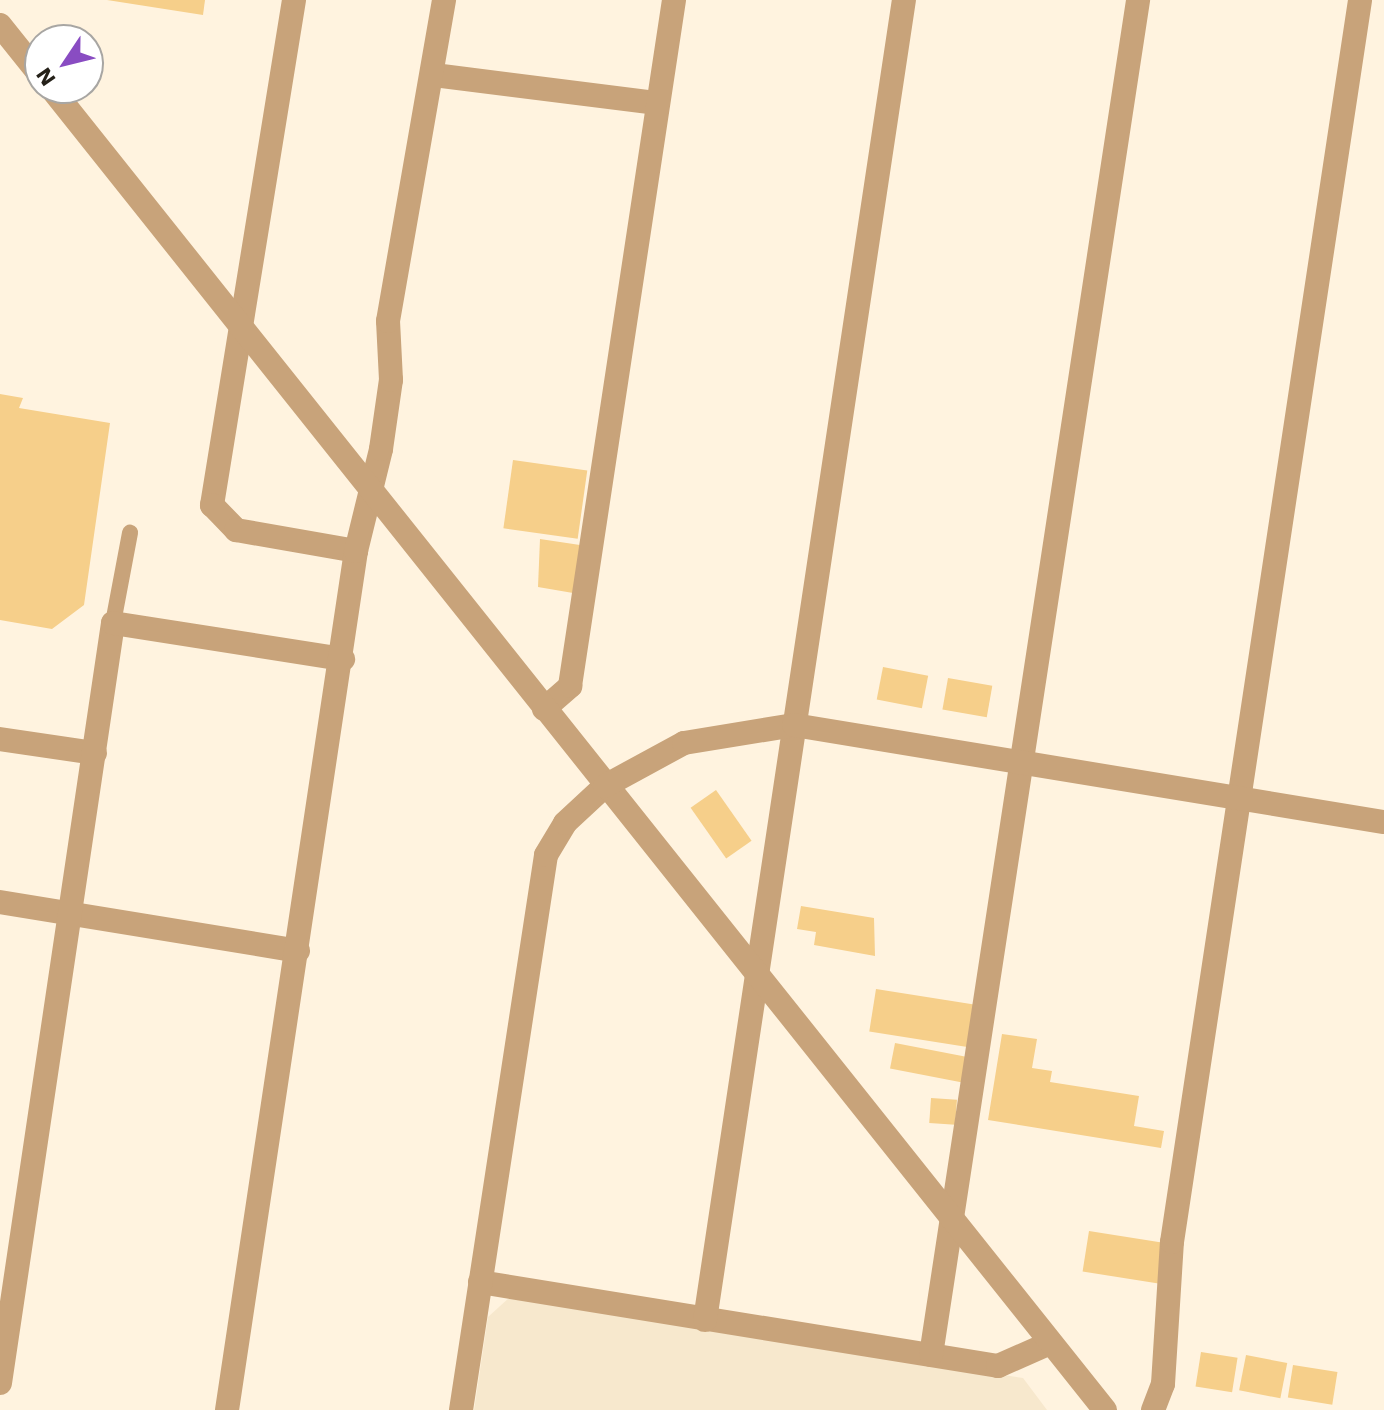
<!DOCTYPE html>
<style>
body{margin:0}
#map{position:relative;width:1384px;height:1410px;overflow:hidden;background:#fff3df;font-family:"Work Sans",sans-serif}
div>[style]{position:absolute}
.built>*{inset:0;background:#f7e8cd}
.building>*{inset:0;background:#f6cf8a;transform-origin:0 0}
.service>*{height:16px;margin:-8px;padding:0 8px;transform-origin:8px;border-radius:8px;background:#c8a37a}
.minor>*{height:24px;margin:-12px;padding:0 12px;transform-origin:12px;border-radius:12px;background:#c8a37a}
.tertiary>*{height:24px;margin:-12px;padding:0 12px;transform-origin:12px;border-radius:12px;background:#c8a37a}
span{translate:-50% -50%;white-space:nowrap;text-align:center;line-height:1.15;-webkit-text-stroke:7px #fff;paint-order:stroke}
.north{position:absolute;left:24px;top:24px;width:80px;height:80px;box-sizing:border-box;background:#fff;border:2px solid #a8a6a3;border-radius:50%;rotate:235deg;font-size:22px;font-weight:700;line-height:32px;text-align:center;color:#252119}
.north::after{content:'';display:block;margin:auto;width:28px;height:36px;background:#894cc2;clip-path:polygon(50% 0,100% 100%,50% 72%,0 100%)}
</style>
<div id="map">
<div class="built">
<i style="clip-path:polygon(510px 1297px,1023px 1378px,1047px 1410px,474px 1410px,488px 1317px)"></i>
</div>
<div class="building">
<i style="clip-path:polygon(107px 0,205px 0,203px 15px)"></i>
<i style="clip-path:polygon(0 394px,23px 398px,19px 408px,110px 423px,84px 605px,52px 629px,0 620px)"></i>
<i style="left:513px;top:460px;width:75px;height:69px;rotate:8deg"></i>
<i style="clip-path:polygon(540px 539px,580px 545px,573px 593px,538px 587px)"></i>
<i style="left:883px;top:667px;width:46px;height:33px;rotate:11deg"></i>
<i style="left:948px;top:678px;width:45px;height:32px;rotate:10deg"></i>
<i style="left:716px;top:790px;width:62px;height:31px;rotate:55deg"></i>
<i style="clip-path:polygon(801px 906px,874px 918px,875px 956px,814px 945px,816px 932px,797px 929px)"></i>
<i style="left:876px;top:989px;width:104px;height:43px;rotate:9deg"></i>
<i style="clip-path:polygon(1002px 1034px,1037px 1039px,1032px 1068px,1052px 1071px,1050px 1082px,1139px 1096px,1134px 1126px,1164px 1131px,1161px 1148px,988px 1120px)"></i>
<i style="left:895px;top:1043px;width:75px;height:26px;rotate:11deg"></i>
<i style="left:931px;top:1098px;width:26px;height:25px;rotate:4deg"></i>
<i style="left:1089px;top:1231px;width:80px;height:41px;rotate:9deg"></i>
<i style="left:1201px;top:1352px;width:37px;height:35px;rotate:9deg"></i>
<i style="left:1246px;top:1355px;width:42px;height:36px;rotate:11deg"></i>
<i style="left:1293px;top:1365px;width:45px;height:33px;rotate:9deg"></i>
</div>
<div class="service">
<i style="left:113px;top:623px;width:92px;rotate:-79.3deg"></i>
</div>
<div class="minor">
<i style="left:294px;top:0;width:512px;rotate:99.22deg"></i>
<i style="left:212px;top:505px;width:35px;rotate:46deg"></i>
<i style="left:236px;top:530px;width:122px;rotate:9.9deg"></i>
<i style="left:434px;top:75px;width:225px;rotate:7.2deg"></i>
<i style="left:544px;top:709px;width:35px;rotate:-41deg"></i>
<i style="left:570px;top:686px;width:694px;rotate:-81.38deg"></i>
<i style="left:0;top:739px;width:96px;rotate:8.4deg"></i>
<i style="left:0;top:902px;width:302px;rotate:9.3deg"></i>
<i style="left:480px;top:1282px;width:525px;rotate:9.21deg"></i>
<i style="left:998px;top:1366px;width:57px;rotate:-23.9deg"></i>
<i style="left:705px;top:1320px;width:1335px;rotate:-81.43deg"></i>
<i style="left:931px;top:1355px;width:1371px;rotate:-81.31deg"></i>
<i style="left:0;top:1383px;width:768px;rotate:-81.54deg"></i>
<i style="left:113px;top:623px;width:233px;rotate:8.9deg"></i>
<i style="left:227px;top:1410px;width:869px;rotate:-81.46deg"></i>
<i style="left:356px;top:551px;width:105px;rotate:-76.2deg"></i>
<i style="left:381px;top:449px;width:70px;rotate:-81.8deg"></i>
<i style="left:391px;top:380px;width:59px;rotate:-92.9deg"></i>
<i style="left:388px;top:321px;width:326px;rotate:-80.1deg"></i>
<i style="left:461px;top:1410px;width:561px;rotate:-81.29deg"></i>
<i style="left:546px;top:855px;width:37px;rotate:-59deg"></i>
<i style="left:565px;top:823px;width:54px;rotate:-42.8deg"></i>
<i style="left:1153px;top:1410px;width:28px;rotate:-69deg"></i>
<i style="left:1163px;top:1384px;width:142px;rotate:-86.4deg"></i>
<i style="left:1172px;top:1242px;width:1256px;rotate:-81.39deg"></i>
</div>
<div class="tertiary">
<i style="left:0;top:25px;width:64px;rotate:51.3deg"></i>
<i style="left:51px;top:88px;width:1691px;rotate:51.44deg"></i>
<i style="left:605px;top:786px;width:90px;rotate:-28.6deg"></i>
<i style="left:684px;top:743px;width:111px;rotate:-9.3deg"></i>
<i style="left:794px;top:725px;width:598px;rotate:9.34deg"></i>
</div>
<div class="north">N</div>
</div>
